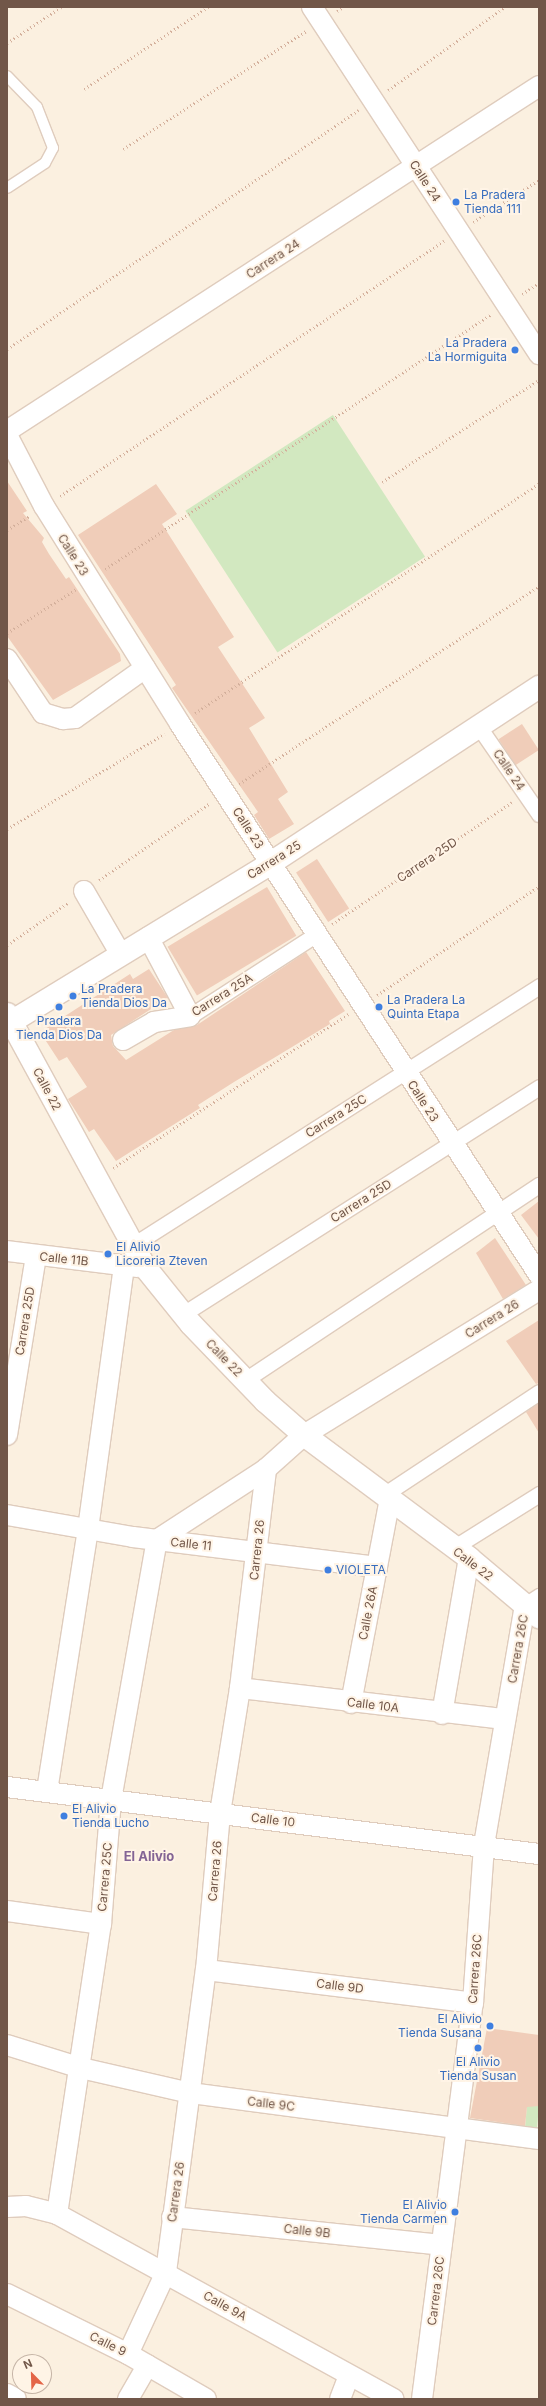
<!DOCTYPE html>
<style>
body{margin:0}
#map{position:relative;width:546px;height:2406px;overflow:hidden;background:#fbf0e0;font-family:Inter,sans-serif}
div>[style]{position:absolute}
.green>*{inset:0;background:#d2e8c0;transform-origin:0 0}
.building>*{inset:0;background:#f0cdb9;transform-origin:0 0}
.path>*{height:2.5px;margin-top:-1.25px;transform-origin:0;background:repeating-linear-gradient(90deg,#d4b09c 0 1px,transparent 0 4px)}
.roads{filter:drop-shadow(1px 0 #dfccbd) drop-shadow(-1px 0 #dfccbd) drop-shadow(0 1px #dfccbd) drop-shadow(0 -1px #dfccbd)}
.service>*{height:10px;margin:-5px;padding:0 5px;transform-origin:5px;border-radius:5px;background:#fff}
.pedestrian>*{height:15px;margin:-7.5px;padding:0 7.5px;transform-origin:7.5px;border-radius:7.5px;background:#fff}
.minor>*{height:20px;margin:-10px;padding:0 10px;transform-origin:10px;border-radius:10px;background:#fff}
.tertiary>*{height:22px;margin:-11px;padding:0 11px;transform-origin:11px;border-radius:11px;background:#fff}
.dots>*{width:11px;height:11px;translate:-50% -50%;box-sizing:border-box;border:2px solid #fff4e6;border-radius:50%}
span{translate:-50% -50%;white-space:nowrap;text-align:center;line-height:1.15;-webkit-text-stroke:4px #fff4e6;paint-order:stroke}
.street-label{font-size:12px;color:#715648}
.shop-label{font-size:12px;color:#366cbe}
.left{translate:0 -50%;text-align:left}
.right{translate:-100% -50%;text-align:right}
.neighbourhood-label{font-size:13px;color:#836495;font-weight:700}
.frame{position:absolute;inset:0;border:8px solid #715648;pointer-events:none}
.north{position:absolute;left:12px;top:2354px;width:40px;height:40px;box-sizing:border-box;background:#fff4e6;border:1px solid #c6b5a7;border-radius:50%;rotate:337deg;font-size:11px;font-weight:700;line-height:16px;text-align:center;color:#715648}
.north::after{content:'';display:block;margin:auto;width:14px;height:18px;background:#e46547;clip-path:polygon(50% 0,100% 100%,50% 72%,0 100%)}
</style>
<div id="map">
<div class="green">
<i style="left:333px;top:415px;width:169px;height:176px;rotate:57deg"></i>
<i style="left:527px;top:2105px;width:12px;height:28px;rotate:5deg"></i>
</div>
<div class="building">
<i style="clip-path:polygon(7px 481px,27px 511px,23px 513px,44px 538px,42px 542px,49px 554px,66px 579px,69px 577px,120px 654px,121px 661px,53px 700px,7px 636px)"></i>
<i style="clip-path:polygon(156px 484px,177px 514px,162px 524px,234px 637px,218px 647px,265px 718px,249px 728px,288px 792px,278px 799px,294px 824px,269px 839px,254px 815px,258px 812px,172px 688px,176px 685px,78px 535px)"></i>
<i style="left:522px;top:724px;width:31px;height:28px;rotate:57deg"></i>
<i style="left:317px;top:859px;width:59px;height:25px;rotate:57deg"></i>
<i style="left:267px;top:887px;width:57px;height:116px;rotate:59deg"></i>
<i style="clip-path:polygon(306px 952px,345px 1011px,329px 1021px,330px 1024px,234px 1082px,198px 1105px,200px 1108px,116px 1161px,94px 1129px,89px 1132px,68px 1099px,87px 1087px,67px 1057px,59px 1061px,44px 1038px,45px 1029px,130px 974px,133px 979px,149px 969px,168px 998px,111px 1035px,113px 1046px,126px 1060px,174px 1030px,197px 1025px)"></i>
<i style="clip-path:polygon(539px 1201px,539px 1239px,521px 1215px)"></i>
<i style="clip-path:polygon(495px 1238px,526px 1285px,503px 1299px,476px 1253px)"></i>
<i style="clip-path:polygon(539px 1320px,539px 1383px,536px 1384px,506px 1341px)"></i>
<i style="clip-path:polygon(539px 1403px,539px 1433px,526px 1412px)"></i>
<i style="clip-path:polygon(487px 2028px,539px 2035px,539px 2106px,527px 2107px,525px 2126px,470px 2118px)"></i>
</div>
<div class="path">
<i style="left:337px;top:11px;width:7px;rotate:-34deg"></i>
<i style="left:7px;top:43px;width:65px;rotate:-33.7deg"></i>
<i style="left:84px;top:89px;width:149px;rotate:-33.5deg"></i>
<i style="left:388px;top:90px;width:143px;rotate:-35.4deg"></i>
<i style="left:123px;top:149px;width:218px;rotate:-32.8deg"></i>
<i style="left:473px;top:222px;width:78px;rotate:-32.5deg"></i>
<i style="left:522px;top:294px;width:20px;rotate:-33deg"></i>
<i style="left:7px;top:349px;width:425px;rotate:-34.2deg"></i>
<i style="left:382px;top:482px;width:187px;rotate:-33deg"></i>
<i style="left:60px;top:496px;width:461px;rotate:-33.6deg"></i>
<i style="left:7px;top:530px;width:26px;rotate:-32deg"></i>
<i style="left:105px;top:569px;width:463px;rotate:-33.4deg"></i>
<i style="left:7px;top:633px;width:82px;rotate:-32.5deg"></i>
<i style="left:195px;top:713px;width:413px;rotate:-33.7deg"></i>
<i style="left:239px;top:784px;width:359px;rotate:-33.4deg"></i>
<i style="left:7px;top:829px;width:184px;rotate:-31.2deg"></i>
<i style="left:99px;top:880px;width:135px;rotate:-34.7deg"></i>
<i style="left:332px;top:924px;width:217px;rotate:-34.1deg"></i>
<i style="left:7px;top:945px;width:75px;rotate:-34.7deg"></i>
<i style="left:377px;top:995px;width:195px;rotate:-33.9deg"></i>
<i style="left:113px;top:1168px;width:281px;rotate:-33.2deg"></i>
</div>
<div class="roads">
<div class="service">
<i style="left:7px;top:76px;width:43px;rotate:45.9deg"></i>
<i style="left:37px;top:107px;width:44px;rotate:68.7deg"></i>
<i style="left:53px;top:148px;width:17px;rotate:118deg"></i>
<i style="left:45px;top:163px;width:45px;rotate:146.7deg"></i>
</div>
<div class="pedestrian">
<i style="left:479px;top:727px;width:106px;rotate:55.4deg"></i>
<i style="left:190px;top:1016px;width:149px;rotate:-32.9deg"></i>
<i style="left:133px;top:1245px;width:482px;rotate:-32.5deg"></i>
<i style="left:183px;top:1314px;width:422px;rotate:-32.5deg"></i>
<i style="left:245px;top:1380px;width:353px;rotate:-33.6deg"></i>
<i style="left:382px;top:1496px;width:188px;rotate:-33.5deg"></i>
<i style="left:453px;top:1548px;width:102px;rotate:-32.1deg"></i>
<i style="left:525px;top:1605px;width:17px;rotate:-33deg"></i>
</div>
<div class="minor">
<i style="left:312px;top:7px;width:415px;rotate:56.8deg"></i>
<i style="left:7px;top:431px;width:634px;rotate:-32.96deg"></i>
<i style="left:7px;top:435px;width:80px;rotate:62.5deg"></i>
<i style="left:44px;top:506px;width:257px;rotate:58deg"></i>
<i style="left:180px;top:724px;width:658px;rotate:56.91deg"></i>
<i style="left:7px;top:659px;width:65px;rotate:56.3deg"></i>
<i style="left:43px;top:713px;width:21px;rotate:17deg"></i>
<i style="left:63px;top:719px;width:12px;rotate:-5deg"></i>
<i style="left:75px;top:718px;width:86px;rotate:-35.5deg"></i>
<i style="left:84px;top:891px;width:72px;rotate:59.9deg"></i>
<i style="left:123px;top:1040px;width:36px;rotate:-30deg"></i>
<i style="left:154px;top:1022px;width:36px;rotate:-9deg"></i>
<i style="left:190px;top:1016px;width:89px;rotate:-118deg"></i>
<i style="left:7px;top:1251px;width:132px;rotate:7deg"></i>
<i style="left:7px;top:1435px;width:181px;rotate:-80.8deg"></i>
<i style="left:7px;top:1515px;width:128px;rotate:9.9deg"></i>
<i style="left:133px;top:1537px;width:246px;rotate:7deg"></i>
<i style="left:240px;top:1688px;width:267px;rotate:6.7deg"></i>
<i style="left:351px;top:1703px;width:208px;rotate:-79.2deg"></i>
<i style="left:442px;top:1714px;width:158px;rotate:-80.2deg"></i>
<i style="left:7px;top:1787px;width:536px;rotate:7.18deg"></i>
<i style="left:47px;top:1791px;width:265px;rotate:-81.1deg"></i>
<i style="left:88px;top:1529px;width:266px;rotate:-82.2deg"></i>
<i style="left:7px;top:1911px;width:95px;rotate:7.9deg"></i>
<i style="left:206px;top:1970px;width:269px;rotate:7deg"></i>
<i style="left:7px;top:2045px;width:77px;rotate:17.3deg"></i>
<i style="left:81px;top:2068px;width:112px;rotate:12.9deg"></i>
<i style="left:190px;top:2093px;width:352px;rotate:7.5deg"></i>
<i style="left:7px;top:2207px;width:19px;rotate:-3deg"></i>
<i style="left:26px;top:2206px;width:32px;rotate:14deg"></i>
<i style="left:57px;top:2214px;width:384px;rotate:28.8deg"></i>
<i style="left:57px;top:2214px;width:293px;rotate:-81.4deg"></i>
<i style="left:101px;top:1924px;width:124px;rotate:-85.4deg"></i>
<i style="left:111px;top:1800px;width:264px;rotate:-80deg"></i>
<i style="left:157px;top:1540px;width:130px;rotate:-33.1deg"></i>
<i style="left:266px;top:1469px;width:51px;rotate:-41.8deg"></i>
<i style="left:304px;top:1435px;width:276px;rotate:-31.7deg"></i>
<i style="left:172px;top:2217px;width:271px;rotate:5.9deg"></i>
<i style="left:7px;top:2294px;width:135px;rotate:26.4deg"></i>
<i style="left:128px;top:2354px;width:90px;rotate:30deg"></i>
<i style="left:128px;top:2354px;width:90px;rotate:-65.1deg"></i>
<i style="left:166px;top:2272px;width:305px;rotate:-82.5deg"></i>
<i style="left:206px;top:1970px;width:158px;rotate:-84.9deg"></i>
<i style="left:220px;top:1813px;width:127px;rotate:-80.9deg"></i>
<i style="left:240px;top:1688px;width:221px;rotate:-83.2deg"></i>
<i style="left:7px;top:2394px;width:10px;rotate:29deg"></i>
<i style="left:128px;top:2399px;width:39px;rotate:-60deg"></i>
<i style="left:340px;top:2399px;width:25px;rotate:-69deg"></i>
<i style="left:422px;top:2399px;width:399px;rotate:-82.7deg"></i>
<i style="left:473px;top:2003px;width:158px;rotate:-86deg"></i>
<i style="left:484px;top:1845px;width:243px;rotate:-80.3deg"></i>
</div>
<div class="tertiary">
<i style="left:7px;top:1014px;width:288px;rotate:61.4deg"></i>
<i style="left:145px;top:1267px;width:73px;rotate:51.1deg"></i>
<i style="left:191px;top:1324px;width:107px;rotate:46.1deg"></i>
<i style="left:265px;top:1401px;width:52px;rotate:41.1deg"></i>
<i style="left:304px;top:1435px;width:206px;rotate:36.7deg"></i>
<i style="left:469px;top:1558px;width:92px;rotate:40.1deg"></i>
<i style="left:11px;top:1022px;width:305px;rotate:-31.4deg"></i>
<i style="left:271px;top:863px;width:321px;rotate:-33.3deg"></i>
</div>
</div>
<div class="dots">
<i style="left:456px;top:202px;background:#3f7fe0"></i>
<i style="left:515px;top:350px;background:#3f7fe0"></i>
<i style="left:73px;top:996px;background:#3f7fe0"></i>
<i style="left:59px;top:1007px;background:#3f7fe0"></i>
<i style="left:379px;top:1007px;background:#3f7fe0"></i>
<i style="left:108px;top:1254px;background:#3f7fe0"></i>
<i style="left:328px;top:1570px;background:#3f7fe0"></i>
<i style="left:64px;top:1816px;background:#3f7fe0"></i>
<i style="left:490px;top:2026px;background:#3f7fe0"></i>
<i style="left:478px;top:2048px;background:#3f7fe0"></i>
<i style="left:455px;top:2212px;background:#3f7fe0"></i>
</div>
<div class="street-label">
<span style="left:425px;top:181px;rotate:57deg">Calle 24</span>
<span style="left:273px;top:259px;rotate:-33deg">Carrera 24</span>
<span style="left:73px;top:555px;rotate:58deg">Calle 23</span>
<span style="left:509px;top:770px;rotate:56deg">Calle 24</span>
<span style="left:248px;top:828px;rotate:57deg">Calle 23</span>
<span style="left:274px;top:860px;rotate:-32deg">Carrera 25</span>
<span style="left:427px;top:860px;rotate:-34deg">Carrera 25D</span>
<span style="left:222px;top:995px;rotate:-32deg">Carrera 25A</span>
<span style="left:47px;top:1089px;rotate:62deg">Calle 22</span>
<span style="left:423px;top:1101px;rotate:57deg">Calle 23</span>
<span style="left:336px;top:1116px;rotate:-32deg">Carrera 25C</span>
<span style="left:361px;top:1201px;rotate:-32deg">Carrera 25D</span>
<span style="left:64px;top:1259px;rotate:6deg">Calle 11B</span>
<span style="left:492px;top:1319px;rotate:-32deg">Carrera 26</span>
<span style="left:25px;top:1321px;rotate:-81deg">Carrera 25D</span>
<span style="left:224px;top:1358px;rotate:46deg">Calle 22</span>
<span style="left:191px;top:1544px;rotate:6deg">Calle 11</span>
<span style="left:257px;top:1550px;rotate:-84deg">Carrera 26</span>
<span style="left:473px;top:1564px;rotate:37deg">Calle 22</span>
<span style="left:368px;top:1613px;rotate:-79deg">Calle 26A</span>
<span style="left:518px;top:1649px;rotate:-80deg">Carrera 26C</span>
<span style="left:373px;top:1705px;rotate:7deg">Calle 10A</span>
<span style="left:273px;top:1820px;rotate:7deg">Calle 10</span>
<span style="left:215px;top:1871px;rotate:-85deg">Carrera 26</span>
<span style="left:105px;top:1877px;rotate:-85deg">Carrera 25C</span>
<span style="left:475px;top:1969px;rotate:-86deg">Carrera 26C</span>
<span style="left:340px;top:1986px;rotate:7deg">Calle 9D</span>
<span style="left:271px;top:2104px;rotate:7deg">Calle 9C</span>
<span style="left:176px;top:2192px;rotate:-82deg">Carrera 26</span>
<span style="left:307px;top:2231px;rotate:6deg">Calle 9B</span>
<span style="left:436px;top:2291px;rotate:-83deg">Carrera 26C</span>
<span style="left:225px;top:2306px;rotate:29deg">Calle 9A</span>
<span style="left:108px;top:2344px;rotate:26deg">Calle 9</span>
</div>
<div class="shop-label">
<span class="left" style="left:464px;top:202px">La Pradera<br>Tienda 111</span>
<span class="right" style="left:507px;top:350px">La Pradera<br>La Hormiguita</span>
<span class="left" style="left:81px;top:996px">La Pradera<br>Tienda Dios Da</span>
<span class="left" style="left:387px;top:1007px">La Pradera La<br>Quinta Etapa</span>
<span style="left:59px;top:1028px">Pradera<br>Tienda Dios Da</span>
<span class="left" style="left:116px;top:1254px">El Alivio<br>Licoreria Zteven</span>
<span class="left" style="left:336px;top:1570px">VIOLETA</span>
<span class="left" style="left:72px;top:1816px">El Alivio<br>Tienda Lucho</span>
<span class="right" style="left:482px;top:2026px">El Alivio<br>Tienda Susana</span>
<span style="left:478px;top:2069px">El Alivio<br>Tienda Susan</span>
<span class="right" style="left:447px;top:2212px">El Alivio<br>Tienda Carmen</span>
</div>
<div class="neighbourhood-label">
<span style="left:149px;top:1856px">El Alivio</span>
</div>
<div class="frame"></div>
<div class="north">N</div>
</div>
